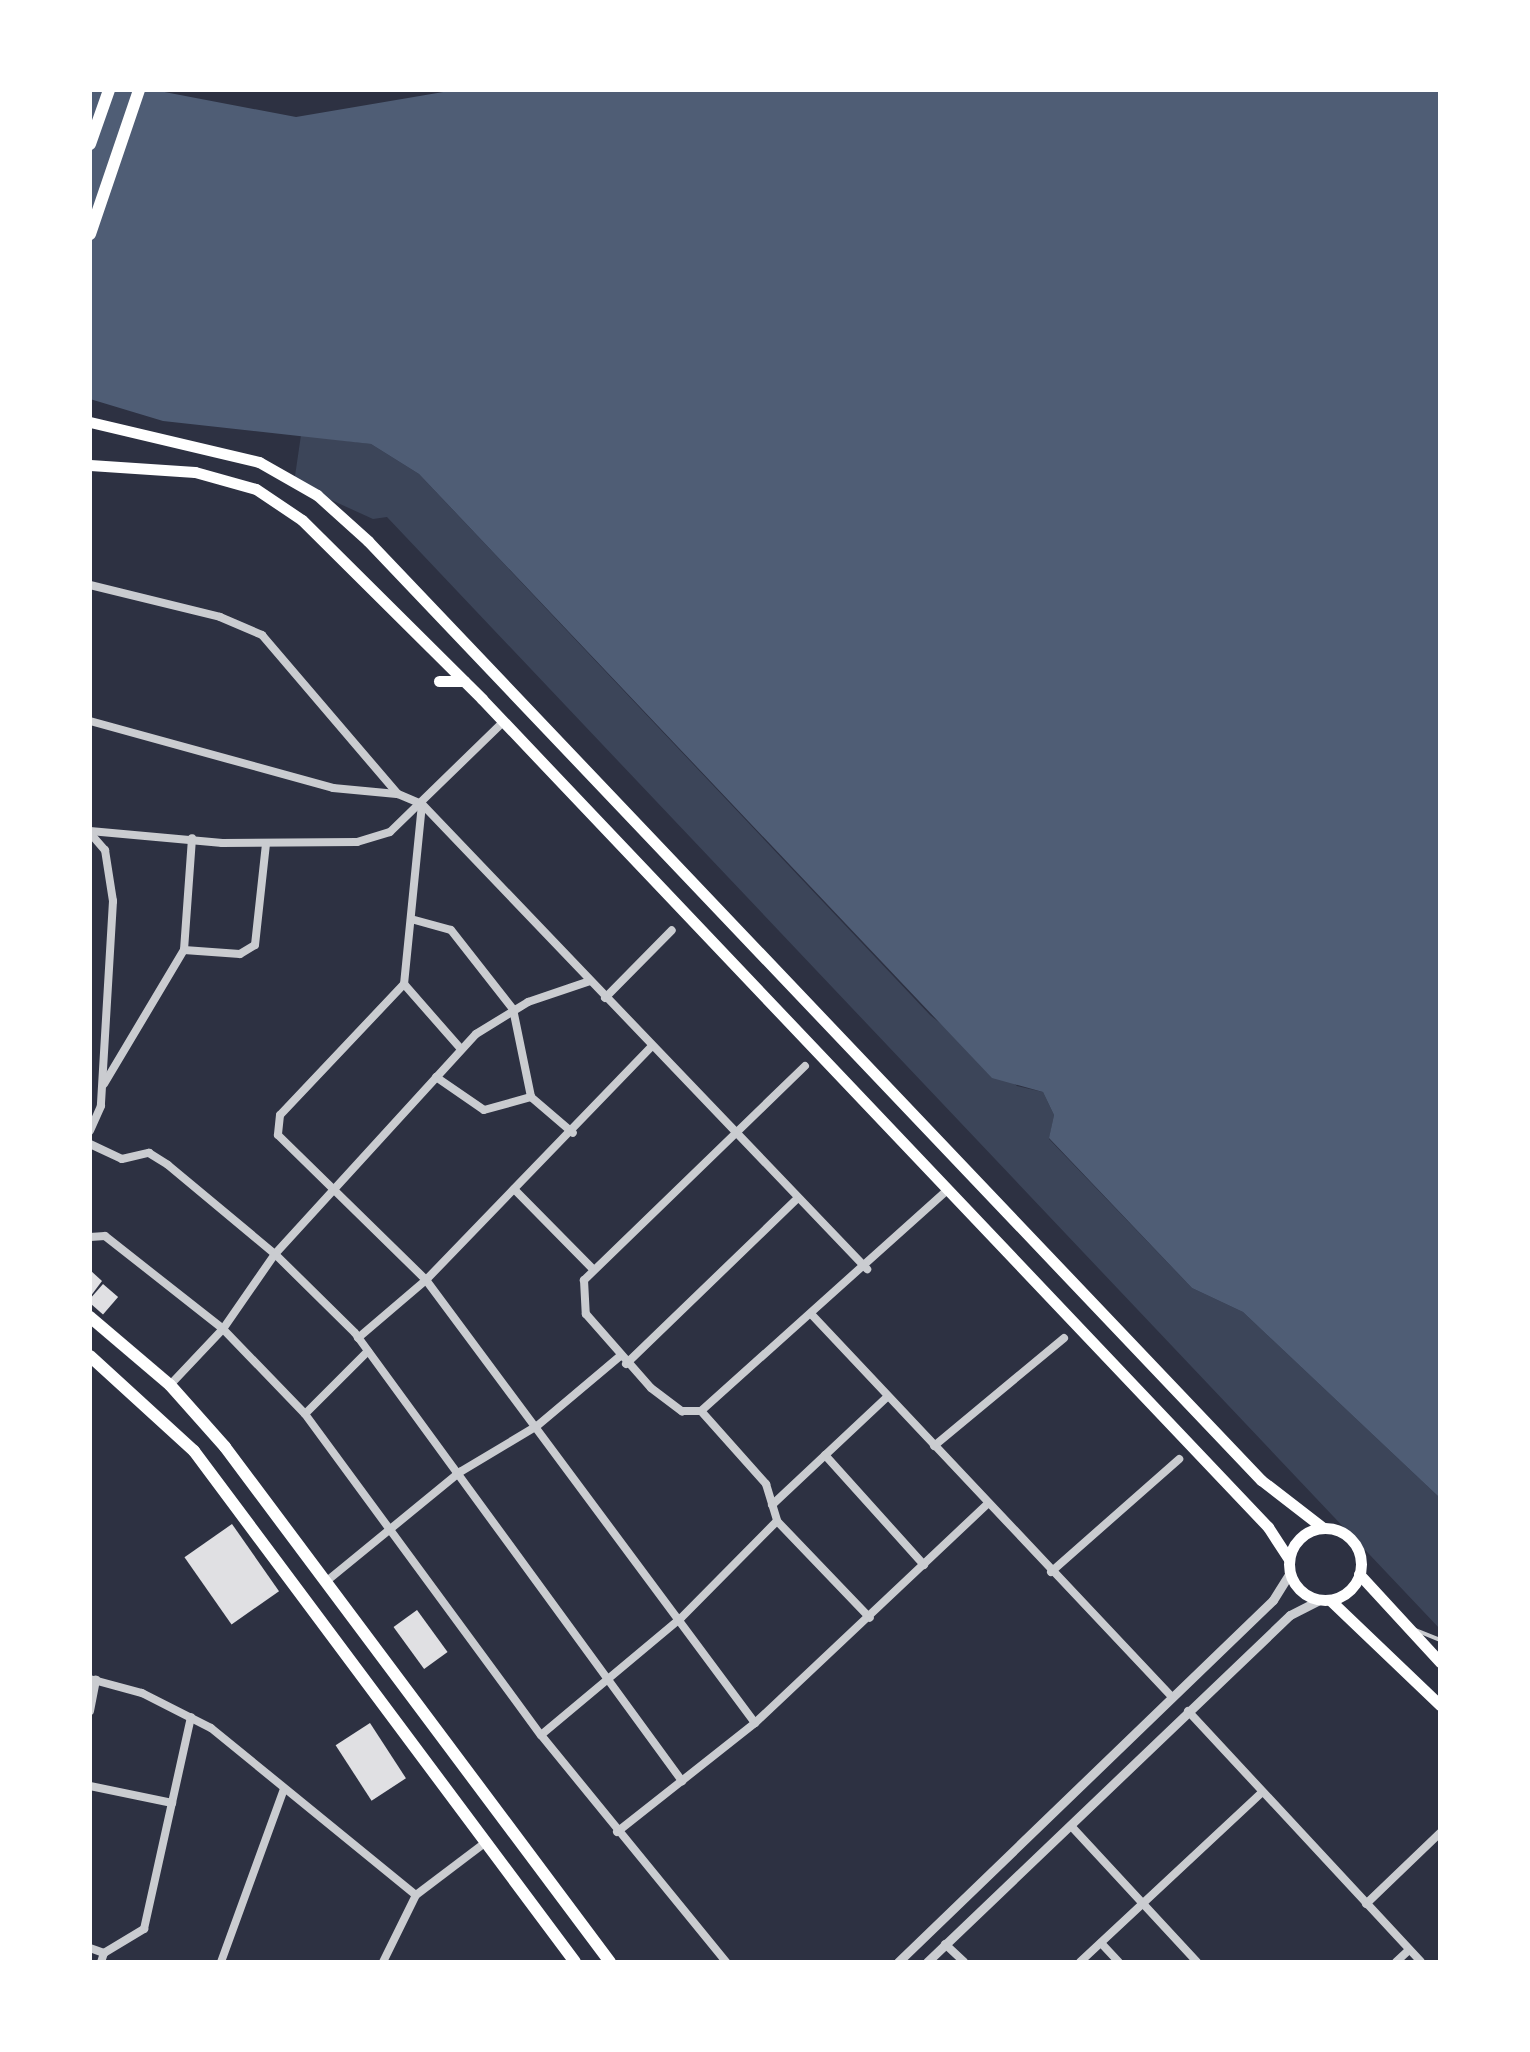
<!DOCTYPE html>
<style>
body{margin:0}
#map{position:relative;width:1530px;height:2052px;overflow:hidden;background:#2d3142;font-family:Arial,sans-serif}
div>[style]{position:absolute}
.green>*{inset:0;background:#3c4559}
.water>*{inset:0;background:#4f5d75}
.building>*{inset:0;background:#e0e0e3;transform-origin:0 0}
.service>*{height:4px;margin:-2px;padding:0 2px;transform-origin:2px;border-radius:2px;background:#caccd0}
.minor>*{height:8px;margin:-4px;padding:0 4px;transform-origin:4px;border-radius:4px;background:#caccd0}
.tertiary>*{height:9px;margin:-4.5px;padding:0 4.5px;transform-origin:4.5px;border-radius:4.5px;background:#caccd0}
.secondary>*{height:11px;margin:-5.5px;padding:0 5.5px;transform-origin:5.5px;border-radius:5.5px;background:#fff}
.secondary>.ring{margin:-5.5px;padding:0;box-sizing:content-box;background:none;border:11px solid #fff;border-radius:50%}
.primary>*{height:12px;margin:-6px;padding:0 6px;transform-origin:6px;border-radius:6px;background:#fff}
span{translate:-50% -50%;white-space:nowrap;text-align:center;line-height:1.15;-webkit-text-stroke:8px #fff;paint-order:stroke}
.frame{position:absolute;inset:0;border:92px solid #fff;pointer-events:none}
</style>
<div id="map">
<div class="green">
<i style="clip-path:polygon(301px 435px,371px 444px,419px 474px,930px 1015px,1017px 1086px,1043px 1092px,1054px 1115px,1049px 1139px,1192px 1288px,1243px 1312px,1440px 1498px,1440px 1629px,387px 517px,373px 519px,294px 483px)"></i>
</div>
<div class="water">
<i style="clip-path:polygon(90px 90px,154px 90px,296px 117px,455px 90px,1440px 90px,1440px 1498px,1243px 1312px,1192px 1288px,1049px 1138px,1054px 1115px,1043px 1092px,992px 1078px,419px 474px,371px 444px,163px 421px,90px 399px)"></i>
</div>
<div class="building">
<i style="clip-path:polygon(90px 1270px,102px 1281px,90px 1297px)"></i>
<i style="left:103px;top:1284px;width:20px;height:23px;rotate:41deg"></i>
<i style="left:232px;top:1524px;width:82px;height:58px;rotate:55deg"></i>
<i style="left:417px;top:1610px;width:52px;height:29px;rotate:54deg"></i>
<i style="left:370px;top:1723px;width:66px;height:41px;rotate:57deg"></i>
</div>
<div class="service">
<i style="left:1413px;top:1629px;width:29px;rotate:22deg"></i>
</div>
<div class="minor">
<i style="left:90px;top:585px;width:134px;rotate:13.8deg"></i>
<i style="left:220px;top:617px;width:46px;rotate:23.2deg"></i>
<i style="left:262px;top:635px;width:209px;rotate:49.5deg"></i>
<i style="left:398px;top:794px;width:26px;rotate:23deg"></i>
<i style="left:422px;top:804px;width:644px;rotate:46.26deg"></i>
<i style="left:90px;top:721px;width:252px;rotate:15.4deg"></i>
<i style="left:333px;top:788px;width:64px;rotate:5.4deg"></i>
<i style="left:422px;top:804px;width:181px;rotate:95.7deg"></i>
<i style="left:404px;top:984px;width:180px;rotate:133.4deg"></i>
<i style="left:280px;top:1115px;width:20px;rotate:96deg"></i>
<i style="left:278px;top:1135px;width:207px;rotate:44.4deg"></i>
<i style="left:426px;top:1280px;width:552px;rotate:53.4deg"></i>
<i style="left:90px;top:831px;width:133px;rotate:5.2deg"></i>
<i style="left:222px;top:843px;width:135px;rotate:-0.4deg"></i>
<i style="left:357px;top:842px;width:34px;rotate:-17deg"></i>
<i style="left:390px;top:832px;width:158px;rotate:-44.2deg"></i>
<i style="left:90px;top:833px;width:23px;rotate:49deg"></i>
<i style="left:105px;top:850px;width:52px;rotate:81.1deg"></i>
<i style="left:113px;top:901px;width:205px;rotate:93.4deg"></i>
<i style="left:101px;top:1106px;width:27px;rotate:114deg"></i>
<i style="left:411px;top:919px;width:41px;rotate:15.4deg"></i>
<i style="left:451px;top:930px;width:100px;rotate:51.9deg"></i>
<i style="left:513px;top:1009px;width:90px;rotate:78.4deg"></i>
<i style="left:531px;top:1097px;width:55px;rotate:40.6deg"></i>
<i style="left:184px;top:950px;width:56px;rotate:4.1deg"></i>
<i style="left:240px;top:954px;width:17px;rotate:-31deg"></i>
<i style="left:255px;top:945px;width:102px;rotate:-83.8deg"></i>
<i style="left:404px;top:984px;width:86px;rotate:48.8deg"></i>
<i style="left:605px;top:998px;width:95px;rotate:-45.4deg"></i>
<i style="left:805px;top:1066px;width:308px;rotate:135.9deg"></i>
<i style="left:584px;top:1280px;width:34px;rotate:87deg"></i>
<i style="left:586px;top:1314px;width:98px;rotate:48.7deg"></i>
<i style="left:651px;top:1388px;width:39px;rotate:37deg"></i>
<i style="left:682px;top:1411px;width:19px"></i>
<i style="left:701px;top:1411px;width:328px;rotate:-41.9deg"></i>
<i style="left:436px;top:1077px;width:58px;rotate:34.5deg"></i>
<i style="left:484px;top:1110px;width:49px;rotate:-15.5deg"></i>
<i style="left:104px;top:1084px;width:156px;rotate:-59.2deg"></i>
<i style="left:184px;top:950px;width:112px;rotate:-85.9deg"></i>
<i style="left:90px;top:1144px;width:35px;rotate:25deg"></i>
<i style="left:122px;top:1159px;width:28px;rotate:-13deg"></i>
<i style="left:149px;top:1153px;width:22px;rotate:32deg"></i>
<i style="left:168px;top:1165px;width:139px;rotate:39.8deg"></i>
<i style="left:275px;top:1254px;width:112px;rotate:44.6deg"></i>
<i style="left:355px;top:1333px;width:555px;rotate:53.87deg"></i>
<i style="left:514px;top:1189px;width:110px;rotate:45.4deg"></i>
<i style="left:90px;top:1237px;width:15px;rotate:-4deg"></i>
<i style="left:105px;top:1236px;width:150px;rotate:38.2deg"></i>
<i style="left:223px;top:1329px;width:118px;rotate:46deg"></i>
<i style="left:305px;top:1414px;width:398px;rotate:53.7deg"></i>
<i style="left:541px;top:1735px;width:293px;rotate:50.8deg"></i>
<i style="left:813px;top:1316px;width:523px;rotate:46.7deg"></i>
<i style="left:358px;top:1338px;width:89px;rotate:-40.5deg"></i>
<i style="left:426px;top:1280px;width:325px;rotate:-46deg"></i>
<i style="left:626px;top:1364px;width:239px;rotate:-44deg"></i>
<i style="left:170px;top:1385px;width:77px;rotate:-46.6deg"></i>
<i style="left:223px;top:1329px;width:91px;rotate:-55.3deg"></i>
<i style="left:275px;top:1254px;width:298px;rotate:-47.6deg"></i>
<i style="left:476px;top:1034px;width:61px;rotate:-31.6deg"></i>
<i style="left:528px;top:1002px;width:65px;rotate:-18.7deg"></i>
<i style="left:701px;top:1411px;width:98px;rotate:48.3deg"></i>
<i style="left:766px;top:1484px;width:39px;rotate:73deg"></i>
<i style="left:777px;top:1521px;width:134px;rotate:46.2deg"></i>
<i style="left:305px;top:1414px;width:89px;rotate:-45deg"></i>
<i style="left:934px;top:1446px;width:169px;rotate:-39.7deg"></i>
<i style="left:825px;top:1455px;width:148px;rotate:48deg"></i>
<i style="left:772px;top:1505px;width:158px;rotate:-43.2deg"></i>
<i style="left:1051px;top:1572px;width:171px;rotate:-41.4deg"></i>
<i style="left:328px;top:1580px;width:171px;rotate:-39.3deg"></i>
<i style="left:460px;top:1472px;width:90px;rotate:-30.9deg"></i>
<i style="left:537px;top:1426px;width:107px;rotate:-40.1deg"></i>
<i style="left:90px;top:1679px;width:54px;rotate:15.1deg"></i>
<i style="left:142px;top:1693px;width:77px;rotate:26.9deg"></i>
<i style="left:211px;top:1728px;width:264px;rotate:39.2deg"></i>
<i style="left:90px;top:1711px;width:32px;rotate:-79deg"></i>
<i style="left:1188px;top:1711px;width:342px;rotate:47.1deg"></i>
<i style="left:541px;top:1735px;width:182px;rotate:-39.9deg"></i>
<i style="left:681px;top:1618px;width:136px;rotate:-45.3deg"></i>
<i style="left:90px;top:1786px;width:84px;rotate:11.7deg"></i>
<i style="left:1072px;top:1827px;width:184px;rotate:47.2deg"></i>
<i style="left:617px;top:1832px;width:176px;rotate:-38.3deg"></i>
<i style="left:755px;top:1723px;width:318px;rotate:-43.3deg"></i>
<i style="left:1366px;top:1904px;width:103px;rotate:-43.8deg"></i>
<i style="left:1101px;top:1943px;width:26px;rotate:47deg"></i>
<i style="left:945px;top:1944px;width:26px;rotate:43deg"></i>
<i style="left:90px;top:1948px;width:15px;rotate:20deg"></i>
<i style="left:104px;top:1953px;width:9px;rotate:108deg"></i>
<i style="left:104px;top:1953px;width:47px;rotate:-31deg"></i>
<i style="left:144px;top:1929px;width:217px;rotate:-77.5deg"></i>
<i style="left:221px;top:1962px;width:184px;rotate:-70deg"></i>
<i style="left:383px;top:1962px;width:75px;rotate:-63.8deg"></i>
<i style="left:416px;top:1895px;width:88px;rotate:-37.1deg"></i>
<i style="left:1080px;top:1962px;width:248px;rotate:-43deg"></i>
<i style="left:1396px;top:1962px;width:18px;rotate:-43deg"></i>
</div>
<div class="tertiary">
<i style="left:898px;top:1962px;width:521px;rotate:-43.99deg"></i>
<i style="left:1273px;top:1600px;width:32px;rotate:-58deg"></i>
<i style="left:927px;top:1962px;width:502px;rotate:-43.71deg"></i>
<i style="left:1290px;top:1615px;width:33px;rotate:-27deg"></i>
</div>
<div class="secondary">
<i style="left:90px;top:422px;width:174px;rotate:13.3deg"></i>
<i style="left:259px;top:462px;width:67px;rotate:29.6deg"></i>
<i style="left:317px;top:495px;width:69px;rotate:42deg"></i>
<i style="left:368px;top:541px;width:1296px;rotate:46.44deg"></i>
<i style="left:1261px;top:1480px;width:78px;rotate:37.7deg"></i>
<i style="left:90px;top:465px;width:105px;rotate:3.8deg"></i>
<i style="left:195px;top:472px;width:63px;rotate:15.6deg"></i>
<i style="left:256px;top:489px;width:55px;rotate:34deg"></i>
<i style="left:302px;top:520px;width:254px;rotate:44.8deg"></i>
<i style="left:482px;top:699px;width:1142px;rotate:46.49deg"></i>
<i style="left:1268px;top:1527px;width:38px;rotate:57deg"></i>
<i style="left:439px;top:681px;width:25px"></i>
<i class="ring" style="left:1289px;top:1528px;width:61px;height:61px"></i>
<i style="left:1359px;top:1574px;width:120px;rotate:47.4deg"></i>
<i style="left:1330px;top:1600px;width:152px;rotate:43.7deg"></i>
</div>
<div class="primary">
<i style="left:90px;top:144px;width:57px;rotate:-70.6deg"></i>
<i style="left:90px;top:234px;width:152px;rotate:-71.2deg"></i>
<i style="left:90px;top:1317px;width:105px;rotate:40.4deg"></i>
<i style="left:170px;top:1385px;width:83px;rotate:48.4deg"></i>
<i style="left:225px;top:1447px;width:643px;rotate:53.22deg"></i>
<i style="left:90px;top:1356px;width:141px;rotate:42.4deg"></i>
<i style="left:194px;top:1451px;width:637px;rotate:53.29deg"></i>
</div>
<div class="frame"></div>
</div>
